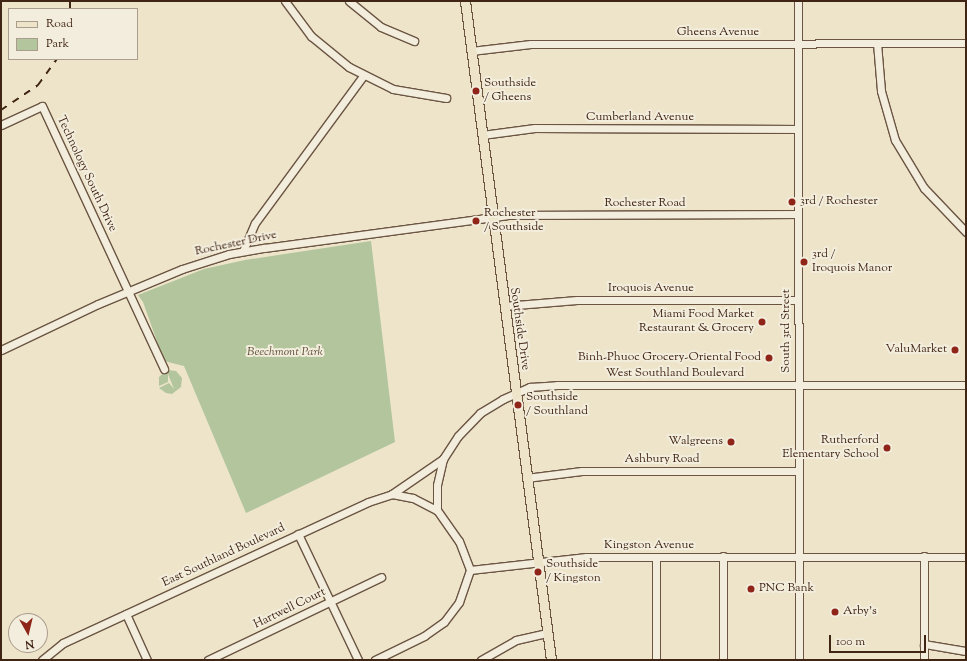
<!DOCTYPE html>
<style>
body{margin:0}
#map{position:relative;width:967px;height:661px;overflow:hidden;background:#ede4ca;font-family:"Sorts Mill Goudy",serif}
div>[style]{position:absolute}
.green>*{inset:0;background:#b2c59c}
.roads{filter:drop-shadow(1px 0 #6b5542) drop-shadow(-1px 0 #6b5542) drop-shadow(0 1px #6b5542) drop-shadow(0 -1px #6b5542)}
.minor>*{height:7px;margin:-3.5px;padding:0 3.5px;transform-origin:3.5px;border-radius:3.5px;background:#f3eddd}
.major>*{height:9px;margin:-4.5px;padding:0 4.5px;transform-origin:4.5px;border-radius:4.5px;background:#ede4ca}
.rail>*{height:2px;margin-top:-1px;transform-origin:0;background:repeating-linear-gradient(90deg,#402514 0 7px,transparent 0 14px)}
.dots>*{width:11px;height:11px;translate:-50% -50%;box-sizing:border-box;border:2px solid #f3eddd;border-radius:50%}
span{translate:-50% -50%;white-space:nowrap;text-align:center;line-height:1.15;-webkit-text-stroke:4px #f3eddd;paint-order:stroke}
.street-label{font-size:12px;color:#402514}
.poi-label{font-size:12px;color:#402514}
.left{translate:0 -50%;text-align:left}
.right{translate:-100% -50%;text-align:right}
.park-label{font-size:12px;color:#5c4d36;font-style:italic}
.frame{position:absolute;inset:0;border:2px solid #402514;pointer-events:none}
.legend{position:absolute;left:8px;top:8px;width:130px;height:52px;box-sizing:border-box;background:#f3eddd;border:1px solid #ab9d8d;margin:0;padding:5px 7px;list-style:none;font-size:12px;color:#402514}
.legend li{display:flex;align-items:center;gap:8px;height:20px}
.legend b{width:20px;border:1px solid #ab9d8d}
.north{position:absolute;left:8px;top:613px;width:40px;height:40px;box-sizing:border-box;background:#f3eddd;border:1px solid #ab9d8d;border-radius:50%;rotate:172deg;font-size:11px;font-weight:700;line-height:16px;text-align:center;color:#402514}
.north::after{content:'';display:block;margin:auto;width:14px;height:18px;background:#8f2418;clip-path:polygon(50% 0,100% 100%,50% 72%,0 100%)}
.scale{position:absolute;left:829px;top:635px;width:97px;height:18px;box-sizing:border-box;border:2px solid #402514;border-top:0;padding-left:5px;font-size:12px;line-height:14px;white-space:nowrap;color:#402514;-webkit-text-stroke:3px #f3eddd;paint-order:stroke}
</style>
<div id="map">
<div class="green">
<i style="clip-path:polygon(371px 241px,395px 442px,246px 513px,184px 366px,164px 361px,143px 302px,138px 295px,204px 269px,245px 260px)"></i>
<i style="clip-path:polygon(167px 370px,176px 371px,182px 378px,181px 387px,172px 394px,166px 393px,159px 388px,169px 383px,174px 389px,168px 374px,168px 382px,159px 386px,159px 377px)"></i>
</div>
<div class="roads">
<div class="minor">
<i style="left:285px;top:1px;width:44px;rotate:53.4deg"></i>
<i style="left:311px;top:36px;width:49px;rotate:39.2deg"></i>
<i style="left:349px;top:67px;width:49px;rotate:26.6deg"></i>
<i style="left:393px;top:89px;width:54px;rotate:9.6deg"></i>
<i style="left:349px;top:1px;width:41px;rotate:39.1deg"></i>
<i style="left:381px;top:27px;width:36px;rotate:23deg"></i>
<i style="left:798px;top:1px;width:659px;rotate:89.91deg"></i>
<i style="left:877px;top:43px;width:48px;rotate:85.2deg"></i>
<i style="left:881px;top:91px;width:51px;rotate:74.1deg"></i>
<i style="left:895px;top:140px;width:56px;rotate:58.9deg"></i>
<i style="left:924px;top:188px;width:61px;rotate:46.3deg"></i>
<i style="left:471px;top:51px;width:60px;rotate:-6.7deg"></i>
<i style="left:531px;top:44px;width:435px;rotate:-0.1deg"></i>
<i style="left:1px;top:125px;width:45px;rotate:-24.9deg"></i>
<i style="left:42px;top:106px;width:290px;rotate:65.1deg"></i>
<i style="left:482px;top:135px;width:53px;rotate:-7.5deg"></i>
<i style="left:535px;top:128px;width:263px;rotate:0.2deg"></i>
<i style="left:243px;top:251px;width:30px;rotate:-67deg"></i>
<i style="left:255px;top:223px;width:182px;rotate:-53.7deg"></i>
<i style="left:504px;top:306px;width:73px;rotate:-4.7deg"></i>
<i style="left:577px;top:300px;width:221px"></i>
<i style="left:1px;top:350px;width:107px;rotate:-25.4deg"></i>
<i style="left:98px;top:304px;width:91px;rotate:-22.6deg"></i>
<i style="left:182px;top:269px;width:49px;rotate:-17.7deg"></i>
<i style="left:229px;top:254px;width:36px;rotate:-10deg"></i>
<i style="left:264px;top:248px;width:245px;rotate:-7.7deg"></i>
<i style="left:507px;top:215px;width:291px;rotate:-0.2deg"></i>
<i style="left:526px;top:478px;width:56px;rotate:-7.1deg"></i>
<i style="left:582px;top:471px;width:216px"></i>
<i style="left:392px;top:494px;width:21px;rotate:11deg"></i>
<i style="left:413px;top:498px;width:27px;rotate:27deg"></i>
<i style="left:437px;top:510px;width:38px;rotate:55deg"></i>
<i style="left:459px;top:541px;width:31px;rotate:69deg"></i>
<i style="left:437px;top:510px;width:25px;rotate:-90deg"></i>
<i style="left:437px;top:485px;width:27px;rotate:-77deg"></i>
<i style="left:298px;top:534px;width:140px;rotate:64.5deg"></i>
<i style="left:656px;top:557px;width:103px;rotate:90deg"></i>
<i style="left:126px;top:614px;width:51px;rotate:65.5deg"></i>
<i style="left:924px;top:644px;width:43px;rotate:9.5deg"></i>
<i style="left:42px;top:660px;width:27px;rotate:-39deg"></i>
<i style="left:63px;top:643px;width:336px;rotate:-24.8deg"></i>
<i style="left:368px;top:502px;width:25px;rotate:-18deg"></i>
<i style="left:392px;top:494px;width:62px;rotate:-34.5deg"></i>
<i style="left:443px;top:459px;width:27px;rotate:-57deg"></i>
<i style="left:458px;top:436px;width:32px;rotate:-46deg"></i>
<i style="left:480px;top:413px;width:27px;rotate:-31deg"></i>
<i style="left:503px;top:399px;width:30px;rotate:-24deg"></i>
<i style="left:530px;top:387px;width:27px;rotate:-4deg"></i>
<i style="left:557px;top:385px;width:409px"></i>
<i style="left:208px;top:660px;width:192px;rotate:-25.6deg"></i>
<i style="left:375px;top:660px;width:55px;rotate:-26.1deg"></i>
<i style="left:424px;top:636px;width:24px;rotate:-35deg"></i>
<i style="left:444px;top:622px;width:25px;rotate:-53deg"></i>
<i style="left:459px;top:602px;width:34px;rotate:-71deg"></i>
<i style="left:470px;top:570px;width:117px;rotate:-6.4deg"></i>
<i style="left:586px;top:557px;width:380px"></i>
<i style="left:481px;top:660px;width:40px;rotate:-29.7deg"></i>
<i style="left:516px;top:640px;width:32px;rotate:-13deg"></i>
<i style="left:723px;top:660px;width:104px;rotate:-90deg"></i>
<i style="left:924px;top:660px;width:104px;rotate:-90deg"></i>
</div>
<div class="major">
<i style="left:465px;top:1px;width:665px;rotate:82.56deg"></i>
</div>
</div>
<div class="rail">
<i style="left:70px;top:1px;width:8px;rotate:90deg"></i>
<i style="left:1px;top:110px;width:45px;rotate:-34deg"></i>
<i style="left:38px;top:85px;width:32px;rotate:-54deg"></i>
</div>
<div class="dots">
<i style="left:476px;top:91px;background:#8f2418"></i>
<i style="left:792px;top:202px;background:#8f2418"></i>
<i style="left:476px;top:221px;background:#8f2418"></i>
<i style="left:804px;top:262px;background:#8f2418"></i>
<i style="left:762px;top:322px;background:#8f2418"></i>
<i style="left:955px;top:350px;background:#8f2418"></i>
<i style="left:769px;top:358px;background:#8f2418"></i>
<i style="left:518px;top:405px;background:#8f2418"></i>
<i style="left:731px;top:442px;background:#8f2418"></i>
<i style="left:887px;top:448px;background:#8f2418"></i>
<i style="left:538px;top:572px;background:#8f2418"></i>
<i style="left:751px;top:589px;background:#8f2418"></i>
<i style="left:835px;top:612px;background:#8f2418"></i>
</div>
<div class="street-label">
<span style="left:718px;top:33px">Gheens Avenue</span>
<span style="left:640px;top:118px">Cumberland Avenue</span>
<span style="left:86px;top:174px;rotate:65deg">Technology South Drive</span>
<span style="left:645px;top:204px">Rochester Road</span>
<span style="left:236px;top:244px;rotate:-12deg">Rochester Drive</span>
<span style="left:651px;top:289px">Iroquois Avenue</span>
<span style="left:519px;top:329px;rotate:82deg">Southside Drive</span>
<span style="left:787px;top:331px;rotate:-90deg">South 3rd Street</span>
<span style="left:675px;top:374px">West Southland Boulevard</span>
<span style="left:662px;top:460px">Ashbury Road</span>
<span style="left:649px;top:546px">Kingston Avenue</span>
<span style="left:224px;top:556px;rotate:-25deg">East Southland Boulevard</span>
<span style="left:290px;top:609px;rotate:-26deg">Hartwell Court</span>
</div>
<div class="poi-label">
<span class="left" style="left:484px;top:91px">Southside<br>/ Gheens</span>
<span class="left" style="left:800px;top:202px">3rd / Rochester</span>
<span class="left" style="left:484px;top:221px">Rochester<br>/ Southside</span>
<span class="left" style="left:812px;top:262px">3rd /<br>Iroquois Manor</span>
<span class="right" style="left:754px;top:322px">Miami Food Market<br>Restaurant &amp; Grocery</span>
<span class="right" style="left:947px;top:350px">ValuMarket</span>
<span class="right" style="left:761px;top:358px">Binh-Phuoc Grocery-Oriental Food</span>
<span class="left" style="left:526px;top:405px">Southside<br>/ Southland</span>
<span class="right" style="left:879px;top:448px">Rutherford<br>Elementary School</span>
<span class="right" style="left:723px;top:442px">Walgreens</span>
<span class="left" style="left:546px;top:572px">Southside<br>/ Kingston</span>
<span class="left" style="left:759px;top:589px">PNC Bank</span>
<span class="left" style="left:843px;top:612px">Arby's</span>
</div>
<div class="park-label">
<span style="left:285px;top:353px">Beechmont Park</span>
</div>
<div class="frame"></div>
<ul class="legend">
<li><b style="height:5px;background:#ede4ca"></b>Road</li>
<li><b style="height:11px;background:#b2c59c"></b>Park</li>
</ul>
<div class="north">N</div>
<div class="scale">100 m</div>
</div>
